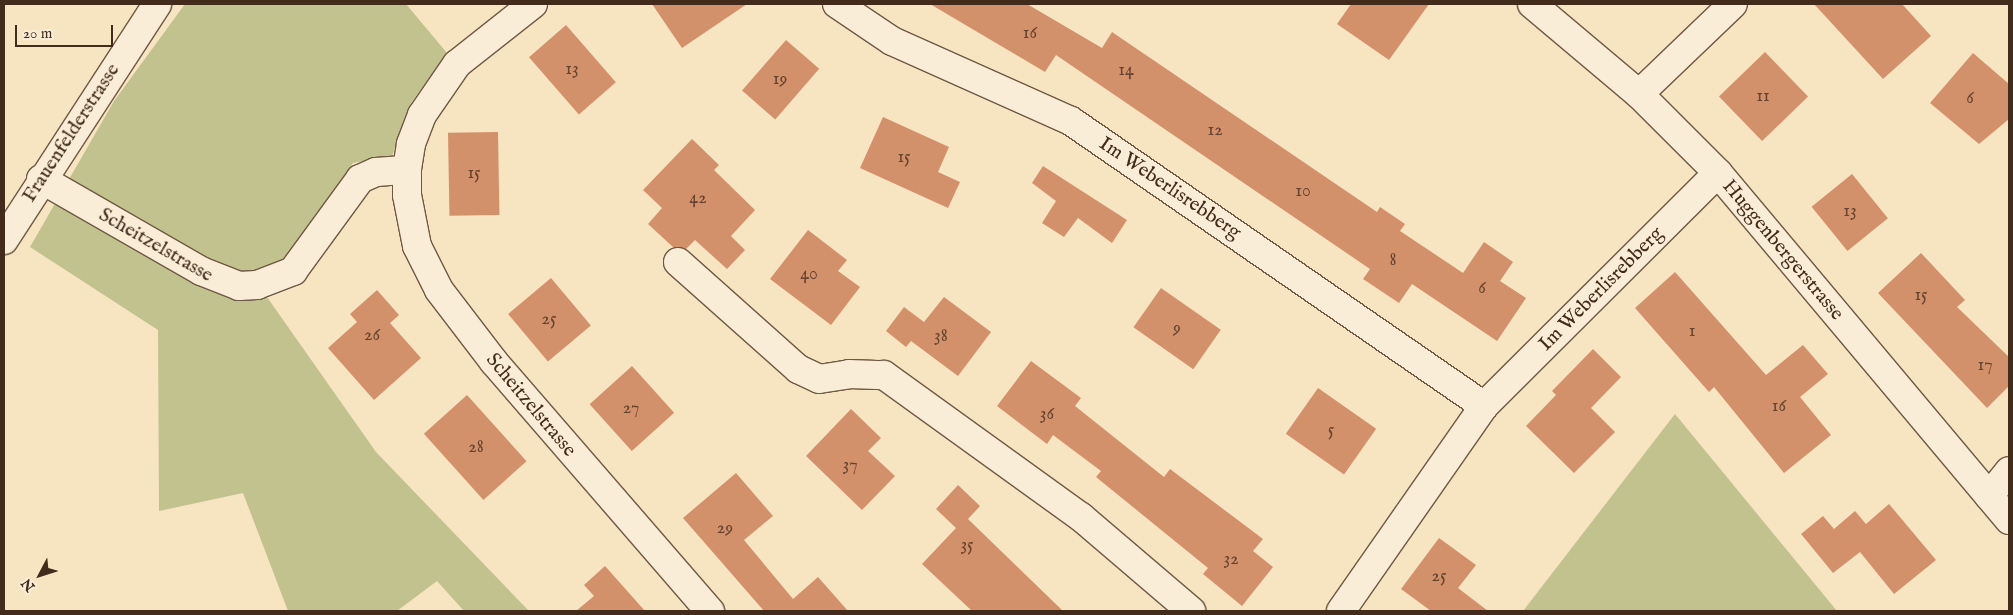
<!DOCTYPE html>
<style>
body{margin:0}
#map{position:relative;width:2013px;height:615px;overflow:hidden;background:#f7e4c1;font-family:"IM FELL English",serif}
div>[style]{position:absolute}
.green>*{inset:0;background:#c2c28f}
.building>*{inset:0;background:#d3916b;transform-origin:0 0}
.roads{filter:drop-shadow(1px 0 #6f5944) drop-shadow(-1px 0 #6f5944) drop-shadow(0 1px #6f5944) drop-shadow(0 -1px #6f5944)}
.street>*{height:28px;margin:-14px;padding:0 14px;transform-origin:14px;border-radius:14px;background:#faedd7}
.secondary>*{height:28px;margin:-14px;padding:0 14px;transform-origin:14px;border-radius:14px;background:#faedd7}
span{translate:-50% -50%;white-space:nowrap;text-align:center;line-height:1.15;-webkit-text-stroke:4.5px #faedd7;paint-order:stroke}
.number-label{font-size:18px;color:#66442f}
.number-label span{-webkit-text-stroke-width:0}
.street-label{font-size:20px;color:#422b1b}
.frame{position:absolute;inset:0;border:5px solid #422b1b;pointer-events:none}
.north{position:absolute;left:15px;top:550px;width:50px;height:50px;-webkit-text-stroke:4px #faedd7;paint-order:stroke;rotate:230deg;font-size:14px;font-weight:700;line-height:20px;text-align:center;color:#422b1b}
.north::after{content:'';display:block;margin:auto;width:18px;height:22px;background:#422b1b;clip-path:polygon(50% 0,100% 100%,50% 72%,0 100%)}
.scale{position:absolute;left:15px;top:25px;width:98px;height:22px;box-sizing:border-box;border:2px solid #422b1b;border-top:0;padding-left:6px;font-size:15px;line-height:18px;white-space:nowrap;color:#422b1b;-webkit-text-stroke:4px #faedd7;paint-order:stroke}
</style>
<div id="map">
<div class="green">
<i style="clip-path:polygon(185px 4px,406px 4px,447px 53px,411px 103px,392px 156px,353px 163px,292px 261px,255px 280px,376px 452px,529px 611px,464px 611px,437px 581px,397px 611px,288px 611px,243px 493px,159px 511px,158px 330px,30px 247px,114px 101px)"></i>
<i style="clip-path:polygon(1675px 414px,1837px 611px,1523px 611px)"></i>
</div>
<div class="building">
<i style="clip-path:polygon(652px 4px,747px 4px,682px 48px)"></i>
<i style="clip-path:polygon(930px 4px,1027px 4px,1102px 48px,1112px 32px,1377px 212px,1380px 207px,1405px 224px,1400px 231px,1463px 273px,1484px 242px,1513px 262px,1500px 281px,1526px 298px,1497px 341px,1412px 284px,1399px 303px,1363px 279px,1370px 269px,1056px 55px,1045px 72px)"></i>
<i style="clip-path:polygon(1351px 4px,1429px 4px,1389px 60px,1337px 24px)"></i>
<i style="clip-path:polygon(1814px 4px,1902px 4px,1931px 36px,1883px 79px)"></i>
<i style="left:566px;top:25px;width:76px;height:49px;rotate:49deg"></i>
<i style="left:786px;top:40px;width:44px;height:67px;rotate:41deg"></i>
<i style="left:1765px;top:52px;width:62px;height:64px;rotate:46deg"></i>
<i style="clip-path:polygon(1973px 53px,2009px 84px,2009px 119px,1979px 144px,1930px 103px)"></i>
<i style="clip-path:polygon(883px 117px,949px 147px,938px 172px,960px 182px,948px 208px,860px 168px)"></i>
<i style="left:498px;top:132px;width:83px;height:50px;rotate:89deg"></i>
<i style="clip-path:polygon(692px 139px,719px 165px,714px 170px,755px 210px,731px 236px,745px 250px,727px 269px,695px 240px,686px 249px,673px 247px,648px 224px,662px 208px,643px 190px)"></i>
<i style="clip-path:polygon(1043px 166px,1127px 220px,1112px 243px,1078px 218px,1064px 237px,1042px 223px,1056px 201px,1032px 183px)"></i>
<i style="left:1852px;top:174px;width:57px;height:52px;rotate:51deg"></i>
<i style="clip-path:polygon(808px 230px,847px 260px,838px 271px,860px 287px,831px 325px,770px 279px)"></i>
<i style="clip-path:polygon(1921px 253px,1965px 300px,1957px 307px,2009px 357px,2009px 386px,1987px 408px,1878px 293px)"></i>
<i style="clip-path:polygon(1675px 272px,1766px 375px,1803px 345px,1828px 374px,1800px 397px,1831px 435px,1784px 473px,1714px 387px,1709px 392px,1635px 308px)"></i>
<i style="left:551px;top:278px;width:62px;height:56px;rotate:50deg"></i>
<i style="left:1161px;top:288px;width:73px;height:48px;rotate:35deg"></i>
<i style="clip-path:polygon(377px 290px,399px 315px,390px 323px,421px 358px,374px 400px,328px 348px,357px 322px,350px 314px)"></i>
<i style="clip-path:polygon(944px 297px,991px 332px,958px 376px,911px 341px,906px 347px,886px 331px,904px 307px,924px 322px)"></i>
<i style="clip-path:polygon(1593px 349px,1621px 377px,1591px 408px,1615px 432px,1574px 473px,1526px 426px,1556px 395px,1552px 391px)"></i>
<i style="clip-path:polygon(1031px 361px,1081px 398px,1075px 406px,1164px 477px,1170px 469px,1263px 539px,1253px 551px,1273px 567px,1242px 606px,1203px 574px,1208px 568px,1096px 477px,1101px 471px,1053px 435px,1047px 444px,997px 406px)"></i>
<i style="left:632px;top:366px;width:63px;height:57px;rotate:48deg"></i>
<i style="left:1318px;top:388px;width:71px;height:56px;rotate:35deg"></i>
<i style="left:467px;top:395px;width:89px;height:58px;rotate:48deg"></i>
<i style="clip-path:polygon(851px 409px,881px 438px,868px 451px,895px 476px,862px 510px,806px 456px)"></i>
<i style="clip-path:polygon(736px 473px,773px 516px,744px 540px,793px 599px,818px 577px,848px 611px,764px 611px,683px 518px)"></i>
<i style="clip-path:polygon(958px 485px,980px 506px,968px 519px,1063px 611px,972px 611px,922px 564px,956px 528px,936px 509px)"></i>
<i style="clip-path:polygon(1889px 504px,1936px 560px,1894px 594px,1860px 552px,1833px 573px,1801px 534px,1823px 516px,1834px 529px,1855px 511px,1866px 524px)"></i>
<i style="clip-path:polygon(1439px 538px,1476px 565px,1458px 588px,1488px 611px,1431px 611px,1401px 589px)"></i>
<i style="clip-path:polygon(605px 566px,645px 611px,576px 611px,594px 596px,584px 585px)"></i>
</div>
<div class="roads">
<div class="street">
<i style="left:533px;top:4px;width:97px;rotate:141.7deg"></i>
<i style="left:457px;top:64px;width:62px;rotate:124.5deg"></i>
<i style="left:422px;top:115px;width:31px;rotate:111deg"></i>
<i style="left:411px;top:144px;width:26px;rotate:99deg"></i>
<i style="left:407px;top:170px;width:25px;rotate:90deg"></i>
<i style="left:407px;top:195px;width:52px;rotate:78.9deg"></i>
<i style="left:417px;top:246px;width:49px;rotate:63.4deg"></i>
<i style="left:439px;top:290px;width:91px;rotate:52.6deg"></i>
<i style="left:494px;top:362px;width:330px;rotate:49.1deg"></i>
<i style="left:837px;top:4px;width:66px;rotate:33.9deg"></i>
<i style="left:892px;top:41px;width:196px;rotate:24.1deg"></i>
<i style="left:1071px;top:121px;width:502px;rotate:34.61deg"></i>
<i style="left:1484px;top:406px;width:250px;rotate:124.9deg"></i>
<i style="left:1532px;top:4px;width:140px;rotate:40.1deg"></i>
<i style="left:1639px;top:94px;width:112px;rotate:45deg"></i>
<i style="left:1718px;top:173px;width:453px;rotate:50deg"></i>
<i style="left:1639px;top:94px;width:130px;rotate:-43.8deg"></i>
<i style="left:41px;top:179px;width:185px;rotate:29.9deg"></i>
<i style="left:201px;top:271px;width:41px;rotate:21.5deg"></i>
<i style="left:239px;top:286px;width:18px;rotate:-3deg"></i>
<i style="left:257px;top:285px;width:39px;rotate:-21deg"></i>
<i style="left:293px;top:271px;width:114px;rotate:-53.9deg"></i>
<i style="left:360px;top:179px;width:17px;rotate:-24deg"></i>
<i style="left:376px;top:172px;width:31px;rotate:-4deg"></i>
<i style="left:678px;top:262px;width:161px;rotate:41.7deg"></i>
<i style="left:798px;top:369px;width:23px;rotate:25deg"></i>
<i style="left:819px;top:379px;width:30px;rotate:-9deg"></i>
<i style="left:849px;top:374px;width:35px;rotate:2deg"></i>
<i style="left:884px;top:375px;width:243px;rotate:35.8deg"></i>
<i style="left:1081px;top:517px;width:145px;rotate:40.5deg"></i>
<i style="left:1484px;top:406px;width:330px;rotate:-44.9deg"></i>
<i style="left:1989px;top:496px;width:32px;rotate:-51deg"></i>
</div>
<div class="secondary">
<i style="left:4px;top:240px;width:281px;rotate:-57deg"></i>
</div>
</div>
<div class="number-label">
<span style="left:1030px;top:34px">16</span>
<span style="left:572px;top:70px">13</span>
<span style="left:1126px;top:71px">14</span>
<span style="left:780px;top:80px">19</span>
<span style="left:1763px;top:97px">11</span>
<span style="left:1970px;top:99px">6</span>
<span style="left:1215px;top:131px">12</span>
<span style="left:904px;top:158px">15</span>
<span style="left:474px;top:174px">15</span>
<span style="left:1303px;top:192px">10</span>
<span style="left:698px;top:199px">42</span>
<span style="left:1850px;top:212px">13</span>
<span style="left:1393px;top:261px">8</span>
<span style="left:809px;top:275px">40</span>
<span style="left:1482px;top:289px">6</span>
<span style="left:1921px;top:296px">15</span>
<span style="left:549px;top:320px">25</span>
<span style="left:1177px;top:329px">9</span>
<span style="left:1692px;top:332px">1</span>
<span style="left:372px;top:336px">26</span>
<span style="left:941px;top:337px">38</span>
<span style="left:1985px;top:366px">17</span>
<span style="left:1779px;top:407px">16</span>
<span style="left:631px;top:409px">27</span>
<span style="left:1047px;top:415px">36</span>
<span style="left:1331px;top:431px">5</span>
<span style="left:476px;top:448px">28</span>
<span style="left:850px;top:466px">37</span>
<span style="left:725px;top:529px">29</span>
<span style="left:967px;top:546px">35</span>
<span style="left:1231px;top:560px">32</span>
<span style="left:1439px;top:577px">25</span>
</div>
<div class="street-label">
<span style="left:71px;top:133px;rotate:-57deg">Frauenfelderstrasse</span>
<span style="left:1170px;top:188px;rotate:34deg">Im Weberlisrebberg</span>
<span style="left:156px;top:245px;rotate:30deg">Scheitzelstrasse</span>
<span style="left:1783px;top:250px;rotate:50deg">Huggenbergerstrasse</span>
<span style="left:1601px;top:289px;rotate:-45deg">Im Weberlisrebberg</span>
<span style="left:531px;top:405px;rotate:50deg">Scheitzelstrasse</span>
</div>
<div class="frame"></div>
<div class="north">N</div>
<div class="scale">20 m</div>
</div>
